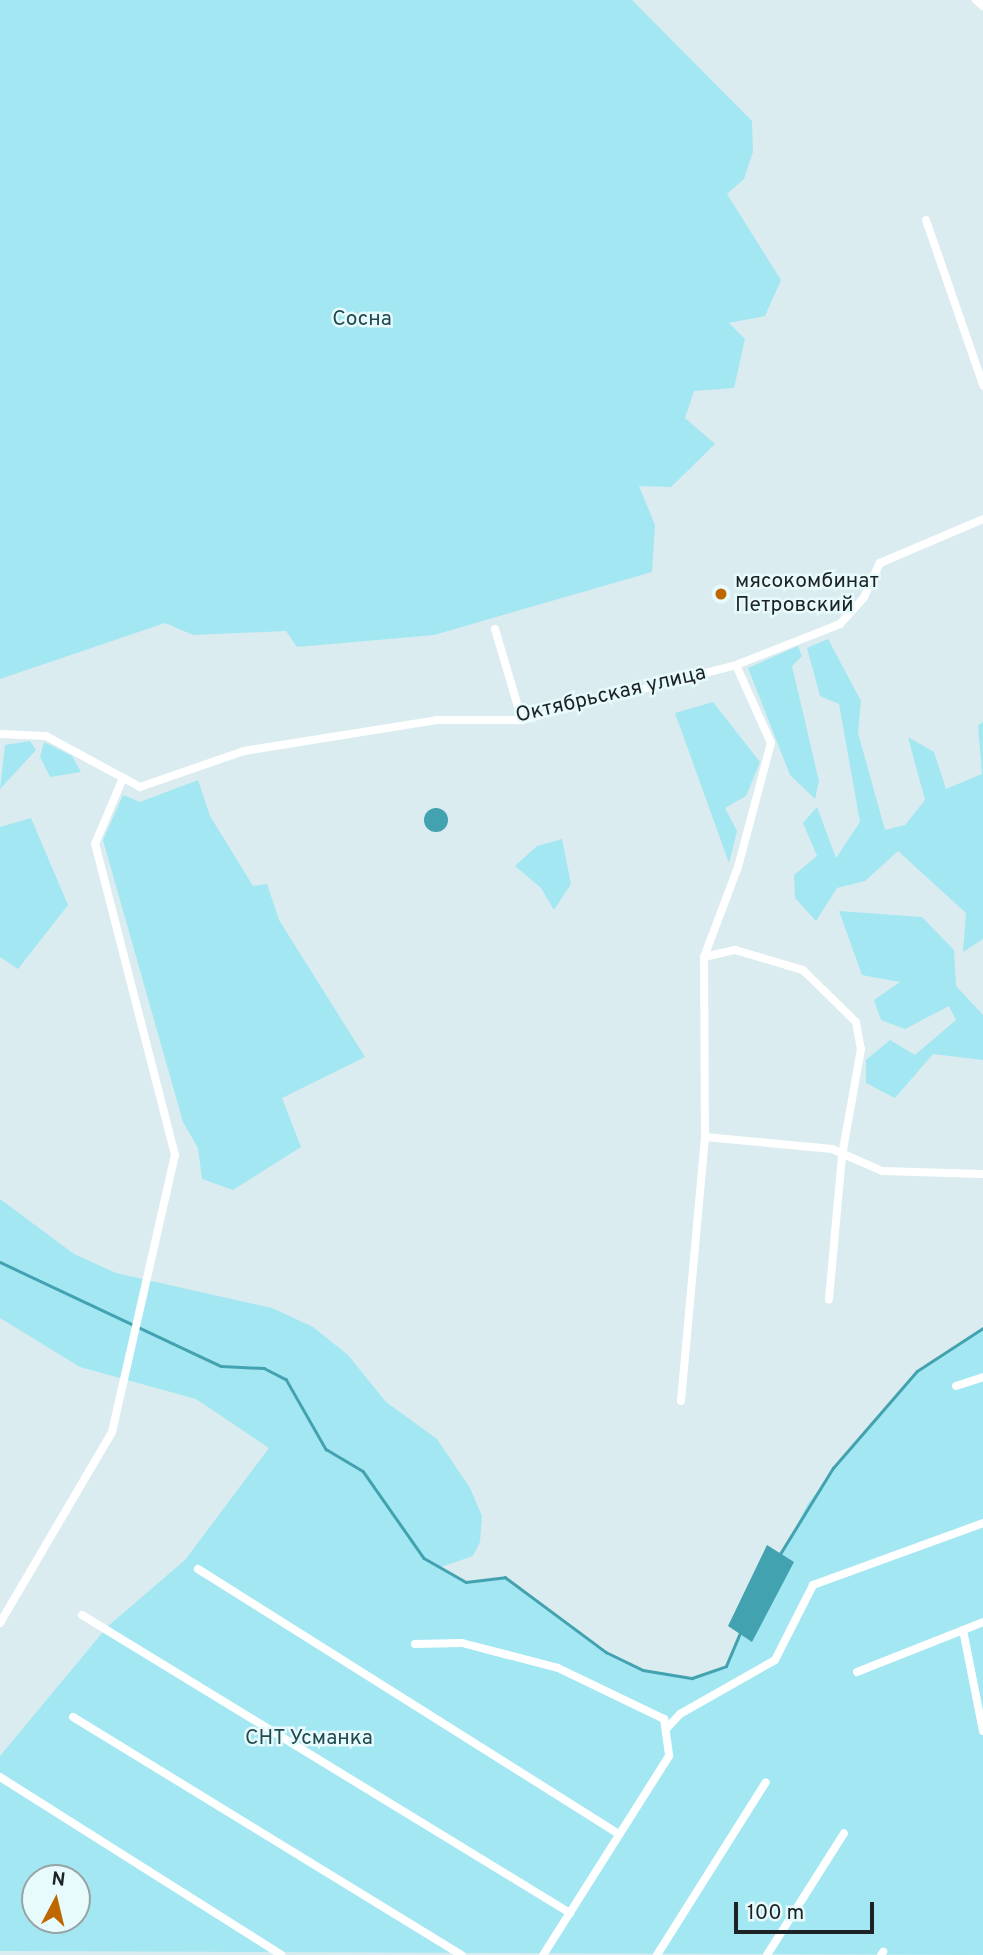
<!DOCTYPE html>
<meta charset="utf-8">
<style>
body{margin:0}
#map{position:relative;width:983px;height:1955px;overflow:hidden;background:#daecef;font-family:Overpass,sans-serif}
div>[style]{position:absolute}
.green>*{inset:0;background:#a3e7f2}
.water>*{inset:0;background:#43a2af}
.round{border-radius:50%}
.stream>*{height:2.5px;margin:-1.25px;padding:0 1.25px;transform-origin:1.25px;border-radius:1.25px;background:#43a2af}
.minor>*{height:8px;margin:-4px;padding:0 4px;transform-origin:4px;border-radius:4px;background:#fff}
.dots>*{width:19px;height:19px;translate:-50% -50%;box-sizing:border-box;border:4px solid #e7fafc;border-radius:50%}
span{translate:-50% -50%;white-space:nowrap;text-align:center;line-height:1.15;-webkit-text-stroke:5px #e7fafc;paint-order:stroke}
.park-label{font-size:21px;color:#204a50}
.poi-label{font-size:21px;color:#1d2324}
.left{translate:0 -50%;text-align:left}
.street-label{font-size:21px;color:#1d2324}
.north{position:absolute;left:21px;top:1864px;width:70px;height:70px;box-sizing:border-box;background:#e7fafc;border:2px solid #96a4a6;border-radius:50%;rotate:7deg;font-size:19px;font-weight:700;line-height:28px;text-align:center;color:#1d2324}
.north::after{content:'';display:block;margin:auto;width:24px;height:32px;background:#be6600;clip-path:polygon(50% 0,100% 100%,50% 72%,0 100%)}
.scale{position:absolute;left:734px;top:1902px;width:140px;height:32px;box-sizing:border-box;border:4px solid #1d2324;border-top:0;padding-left:9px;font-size:21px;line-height:24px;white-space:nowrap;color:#1d2324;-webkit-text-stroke:5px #e7fafc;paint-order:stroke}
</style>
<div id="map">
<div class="green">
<i style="clip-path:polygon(0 0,632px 0,752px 121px,753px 152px,744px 179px,727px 194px,781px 280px,765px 316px,729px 323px,745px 339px,734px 388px,694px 391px,685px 418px,715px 444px,671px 487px,639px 486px,655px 525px,652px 572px,434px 635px,297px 647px,286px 631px,193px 635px,165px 623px,0 679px)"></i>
<i style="clip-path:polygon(828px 639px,861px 701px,858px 733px,885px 830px,905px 825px,925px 800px,908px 737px,934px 752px,946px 789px,982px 774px,978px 725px,983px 722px,983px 939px,963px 952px,966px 913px,898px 851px,865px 881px,837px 888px,816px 921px,795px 898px,794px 875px,817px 856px,803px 823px,817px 807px,836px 858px,860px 822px,839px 704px,820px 696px,807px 648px)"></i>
<i style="clip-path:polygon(798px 646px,802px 656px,792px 666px,819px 781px,815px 799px,790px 775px,748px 668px)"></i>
<i style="clip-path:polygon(713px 702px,760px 762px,746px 796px,725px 808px,737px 831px,729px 863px,675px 713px)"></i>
<i style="clip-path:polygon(30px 741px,36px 750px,0 789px,5px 745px)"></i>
<i style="clip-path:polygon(44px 742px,72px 756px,81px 772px,50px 777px,40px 757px)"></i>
<i style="clip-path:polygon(198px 780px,210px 816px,253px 886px,267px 884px,279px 920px,365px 1057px,282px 1098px,301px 1147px,233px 1190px,202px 1179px,198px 1148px,183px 1122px,103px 840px,123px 795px,140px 802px)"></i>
<i style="clip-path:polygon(31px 818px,68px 905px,18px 969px,0 957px,0 827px)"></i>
<i style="clip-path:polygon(562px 839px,571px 884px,554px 910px,541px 888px,515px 866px,537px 846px)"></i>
<i style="clip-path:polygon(839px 911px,922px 917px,954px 950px,956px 986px,983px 1015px,983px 1060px,933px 1054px,895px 1098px,866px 1083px,866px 1060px,890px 1040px,915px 1055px,956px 1020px,949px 1006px,905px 1029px,881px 1020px,874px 1000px,900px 982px,862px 975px)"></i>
<i style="clip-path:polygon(evenodd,0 1199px,74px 1254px,116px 1273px,272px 1308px,313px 1327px,348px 1355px,386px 1402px,437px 1439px,470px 1488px,482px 1516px,480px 1542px,473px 1556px,441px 1567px,466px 1582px,505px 1577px,606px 1652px,643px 1670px,691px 1678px,726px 1666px,807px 1505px,854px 1443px,917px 1371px,983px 1328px,983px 1955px,0 1951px,0 1756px,107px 1627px,185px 1560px,269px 1448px,196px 1399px,80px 1367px,0 1318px,0 1199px,35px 1878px,77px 1878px,77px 1920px,35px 1920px,35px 1878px)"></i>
</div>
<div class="water">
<i class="round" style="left:424px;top:808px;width:24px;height:24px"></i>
<i style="clip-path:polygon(767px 1545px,794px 1562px,752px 1642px,728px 1626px)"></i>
</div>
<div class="stream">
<i style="left:0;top:1262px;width:244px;rotate:25.2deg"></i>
<i style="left:221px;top:1366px;width:43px;rotate:2.7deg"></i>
<i style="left:264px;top:1368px;width:25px;rotate:27deg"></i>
<i style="left:286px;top:1379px;width:81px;rotate:60.3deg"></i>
<i style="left:326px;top:1449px;width:43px;rotate:30.7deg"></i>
<i style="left:363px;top:1471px;width:106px;rotate:55deg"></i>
<i style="left:424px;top:1558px;width:48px;rotate:29.7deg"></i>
<i style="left:466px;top:1582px;width:39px;rotate:-7deg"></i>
<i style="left:505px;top:1577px;width:126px;rotate:36.6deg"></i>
<i style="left:606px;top:1652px;width:41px;rotate:25.9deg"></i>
<i style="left:643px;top:1670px;width:50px;rotate:9.3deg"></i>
<i style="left:692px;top:1678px;width:36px;rotate:-19deg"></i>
<i style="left:726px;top:1666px;width:38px;rotate:-67deg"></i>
<i style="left:780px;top:1554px;width:101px;rotate:-58.4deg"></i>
<i style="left:833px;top:1468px;width:128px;rotate:-49.1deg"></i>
<i style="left:917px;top:1371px;width:79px;rotate:-33.1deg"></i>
</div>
<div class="minor">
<i style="left:976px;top:0;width:9px;rotate:41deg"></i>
<i style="left:926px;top:220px;width:175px;rotate:70.9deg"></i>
<i style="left:495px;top:629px;width:95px;rotate:73.5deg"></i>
<i style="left:0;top:734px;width:46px;rotate:2.5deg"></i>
<i style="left:46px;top:736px;width:107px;rotate:28.5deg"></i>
<i style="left:140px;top:787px;width:110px;rotate:-19.1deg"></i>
<i style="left:244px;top:751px;width:195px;rotate:-9.1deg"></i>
<i style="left:437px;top:720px;width:85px"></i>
<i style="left:522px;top:720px;width:221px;rotate:-14.4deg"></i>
<i style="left:736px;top:665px;width:112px;rotate:-21.5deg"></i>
<i style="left:840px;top:624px;width:36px;rotate:-48deg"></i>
<i style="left:864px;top:597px;width:38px;rotate:-65deg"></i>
<i style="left:880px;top:563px;width:112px;rotate:-23.1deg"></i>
<i style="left:704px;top:957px;width:32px;rotate:-13deg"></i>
<i style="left:735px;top:950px;width:71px;rotate:16.4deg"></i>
<i style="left:803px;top:970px;width:74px;rotate:44.5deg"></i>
<i style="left:856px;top:1022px;width:27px;rotate:80deg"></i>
<i style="left:861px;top:1049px;width:109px;rotate:100.1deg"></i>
<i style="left:842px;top:1156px;width:144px;rotate:95.2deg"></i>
<i style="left:705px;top:1137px;width:128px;rotate:5.4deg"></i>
<i style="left:832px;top:1149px;width:55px;rotate:23.7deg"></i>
<i style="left:882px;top:1171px;width:101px;rotate:1.7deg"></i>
<i style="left:956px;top:1386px;width:28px;rotate:-18deg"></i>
<i style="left:681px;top:1401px;width:265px;rotate:-84.8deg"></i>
<i style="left:705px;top:1137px;width:180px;rotate:-90.3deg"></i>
<i style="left:704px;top:957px;width:96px;rotate:-69.3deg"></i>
<i style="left:738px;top:867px;width:128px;rotate:-75.1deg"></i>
<i style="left:771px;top:743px;width:85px;rotate:-114.2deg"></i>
<i style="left:198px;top:1569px;width:497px;rotate:32.2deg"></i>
<i style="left:82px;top:1615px;width:572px;rotate:31.41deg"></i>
<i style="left:0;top:1623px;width:221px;rotate:-59.6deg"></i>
<i style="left:112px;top:1432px;width:284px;rotate:-77.2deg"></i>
<i style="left:175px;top:1155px;width:321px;rotate:-104.4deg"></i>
<i style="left:95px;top:844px;width:72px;rotate:-67deg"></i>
<i style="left:963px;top:1630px;width:103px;rotate:78.8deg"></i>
<i style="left:415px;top:1644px;width:47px;rotate:-1.2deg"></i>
<i style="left:462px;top:1643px;width:99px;rotate:14.6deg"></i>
<i style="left:558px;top:1668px;width:118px;rotate:25.7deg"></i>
<i style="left:664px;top:1719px;width:37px;rotate:82deg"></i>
<i style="left:669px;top:1756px;width:236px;rotate:122.3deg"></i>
<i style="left:857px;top:1672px;width:136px;rotate:-21.6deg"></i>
<i style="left:73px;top:1717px;width:456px;rotate:31.5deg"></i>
<i style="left:667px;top:1728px;width:19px;rotate:-47deg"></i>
<i style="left:680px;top:1714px;width:109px;rotate:-29.6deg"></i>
<i style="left:775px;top:1660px;width:84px;rotate:-63.1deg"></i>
<i style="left:813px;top:1585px;width:181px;rotate:-20deg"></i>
<i style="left:0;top:1777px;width:333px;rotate:32.3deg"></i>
<i style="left:657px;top:1955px;width:204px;rotate:-57.8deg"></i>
<i style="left:767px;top:1955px;width:144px;rotate:-57.7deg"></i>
<i style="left:881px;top:1955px;width:4px;rotate:-56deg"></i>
</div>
<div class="dots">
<i style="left:721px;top:594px;background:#be6600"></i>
</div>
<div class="park-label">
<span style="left:362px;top:320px">Сосна</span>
<span style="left:309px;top:1739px">СНТ Усманка</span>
</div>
<div class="poi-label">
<span class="left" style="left:735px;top:594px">мясокомбинат<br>Петровский</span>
</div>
<div class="street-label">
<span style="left:611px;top:695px;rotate:-13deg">Октябрьская улица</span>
</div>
<div class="north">N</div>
<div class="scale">100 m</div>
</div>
